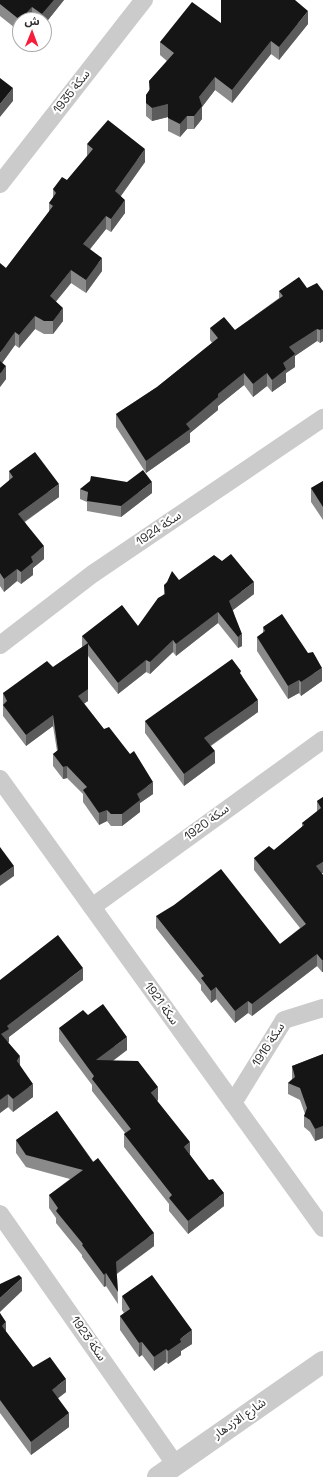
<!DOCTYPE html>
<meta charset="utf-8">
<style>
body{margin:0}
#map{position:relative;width:323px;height:1477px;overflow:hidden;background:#fff;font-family:"Space Grotesk","Noto Sans Arabic",sans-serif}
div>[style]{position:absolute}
.minor>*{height:18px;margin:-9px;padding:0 9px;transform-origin:9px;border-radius:9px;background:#cbcbcb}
.tertiary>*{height:22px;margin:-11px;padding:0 11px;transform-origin:11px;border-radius:11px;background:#cbcbcb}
.wall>*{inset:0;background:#8a8a8a}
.shaded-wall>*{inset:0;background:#5b5b5b;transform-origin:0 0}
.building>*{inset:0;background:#151515}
span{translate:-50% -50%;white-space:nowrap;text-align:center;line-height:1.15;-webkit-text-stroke:4px #fff;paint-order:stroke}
.street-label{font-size:12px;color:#2e2e2e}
.north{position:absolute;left:12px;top:12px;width:40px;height:40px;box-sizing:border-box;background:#fff;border:1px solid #ababab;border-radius:50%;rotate:1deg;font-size:11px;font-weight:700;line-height:16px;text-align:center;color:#2e2e2e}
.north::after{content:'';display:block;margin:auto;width:14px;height:18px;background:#f51f3d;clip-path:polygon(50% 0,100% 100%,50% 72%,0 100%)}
</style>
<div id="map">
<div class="minor">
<i style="left:0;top:184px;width:234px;rotate:-52deg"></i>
<i style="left:0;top:645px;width:118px;rotate:-37.5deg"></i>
<i style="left:94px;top:573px;width:277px;rotate:-34.1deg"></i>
<i style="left:0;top:779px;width:553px;rotate:54.27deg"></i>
<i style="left:92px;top:907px;width:285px;rotate:-35.9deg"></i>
<i style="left:233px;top:1103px;width:97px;rotate:-58.4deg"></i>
<i style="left:284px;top:1020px;width:41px;rotate:-17.1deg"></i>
<i style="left:0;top:1214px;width:305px;rotate:55deg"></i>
</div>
<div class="tertiary">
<i style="left:158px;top:1477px;width:201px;rotate:-34.9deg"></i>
</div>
<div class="wall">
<i style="clip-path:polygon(0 0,64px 0,44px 25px,44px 20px,32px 20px,32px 19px,31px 20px,20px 20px,20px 32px,0 16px)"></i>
<i style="clip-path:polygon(221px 23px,308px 24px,279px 60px,271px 54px,232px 103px,215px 90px,202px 107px,202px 119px,194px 129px,187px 129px,180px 137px,168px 131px,168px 117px,152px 121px,146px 116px,146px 95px,149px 91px,149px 81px,167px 61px,160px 55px,160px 42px)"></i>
<i style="clip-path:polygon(87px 144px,145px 162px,121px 196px,125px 213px,111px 232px,106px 229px,90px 249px,102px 271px,86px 293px,71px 283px,56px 301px,63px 321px,53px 334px,44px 334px,35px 329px,19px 348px,15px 345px,2px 363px,6px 379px,0 387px,6px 268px,49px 212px,49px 203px,53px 198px,53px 189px,67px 180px,87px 156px)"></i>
<i style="clip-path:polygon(307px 288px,323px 291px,323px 341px,320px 343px,317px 341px,295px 356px,295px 367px,286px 373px,286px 382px,272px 392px,267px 386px,253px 397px,244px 385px,218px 406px,218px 410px,190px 433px,190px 442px,146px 473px,116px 427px,116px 414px,157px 387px,212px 343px,210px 340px,210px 328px,235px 330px,279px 298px,279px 291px)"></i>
<i style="clip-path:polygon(9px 471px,59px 497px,25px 522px,44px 559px,33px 568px,33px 575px,21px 584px,17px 581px,4px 592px,0 586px,0 488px,9px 481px)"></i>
<i style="clip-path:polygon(323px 481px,323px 520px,311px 502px,311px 488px)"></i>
<i style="clip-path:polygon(80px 489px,152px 493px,121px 517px,87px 511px,87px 502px,80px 499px)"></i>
<i style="clip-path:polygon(179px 580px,254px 594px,233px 610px,242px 646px,238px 648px,218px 623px,176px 656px,173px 652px,150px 674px,146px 672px,118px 694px,88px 656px,88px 701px,84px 703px,153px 794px,140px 803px,140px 812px,122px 826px,111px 826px,107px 821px,99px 825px,83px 802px,83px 794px,67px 778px,63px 779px,53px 766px,53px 754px,57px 751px,53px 726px,26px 746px,3px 716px,3px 693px,53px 667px,82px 647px,82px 636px,138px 626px,164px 594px,164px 585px)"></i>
<i style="clip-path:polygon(263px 627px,322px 681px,301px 696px,299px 693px,288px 699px,257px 651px,257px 637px,263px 633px)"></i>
<i style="clip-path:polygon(241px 674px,258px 712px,211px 746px,215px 763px,184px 786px,145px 733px,145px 721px)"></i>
<i style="clip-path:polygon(323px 797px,322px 874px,323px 875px,323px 971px,322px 972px,317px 966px,252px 1016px,248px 1013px,235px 1023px,216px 999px,211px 1003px,201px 990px,201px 985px,156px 928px,156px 916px,280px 944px,300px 928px,254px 870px,254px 858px,274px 850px,302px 827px,302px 823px,317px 812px,317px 801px)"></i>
<i style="clip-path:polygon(0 980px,83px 980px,9px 1037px,9px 1042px,8px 1042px,20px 1066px,33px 1097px,13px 1112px,8px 1107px,0 1113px)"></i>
<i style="clip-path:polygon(59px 1028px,127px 1050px,113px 1061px,158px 1100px,157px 1101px,190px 1155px,224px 1206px,188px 1234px,169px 1211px,169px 1204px,124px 1147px,124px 1134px,125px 1133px,92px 1091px,92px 1085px,59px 1041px)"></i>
<i style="clip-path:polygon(323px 1054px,323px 1138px,315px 1141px,310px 1132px,304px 1127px,304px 1116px,305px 1114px,300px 1100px,288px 1094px,288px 1083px,292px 1079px,292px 1066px)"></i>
<i style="clip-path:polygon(57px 1111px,154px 1246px,117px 1274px,118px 1304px,106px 1286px,104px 1287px,82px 1257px,82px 1255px,56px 1223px,56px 1218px,49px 1208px,49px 1195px,70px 1179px,26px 1167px,16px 1153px,16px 1140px)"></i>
<i style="clip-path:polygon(122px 1296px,192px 1344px,181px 1351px,181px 1355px,168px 1364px,166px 1362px,154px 1371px,142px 1355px,139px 1357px,120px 1330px,120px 1316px,124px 1313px,122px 1310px)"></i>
<i style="clip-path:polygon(0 1313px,6px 1332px,33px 1367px,66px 1392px,58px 1398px,69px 1427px,31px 1455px,0 1413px)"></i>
</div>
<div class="shaded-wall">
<i style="clip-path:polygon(54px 0,64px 0,44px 25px,44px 20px,42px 20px,42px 14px)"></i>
<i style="clip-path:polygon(32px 7px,32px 19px,31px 20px,20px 20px)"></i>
<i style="clip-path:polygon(308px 11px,308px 24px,279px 60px,279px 47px)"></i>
<i style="clip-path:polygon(271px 41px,271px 54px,232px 103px,232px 90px)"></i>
<i style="clip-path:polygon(215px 77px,215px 90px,202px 107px,202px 119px,194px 129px,194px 116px,199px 97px)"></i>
<i style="clip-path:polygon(13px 88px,13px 101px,0 117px,0 104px)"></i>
<i style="clip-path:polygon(168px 104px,168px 117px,152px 121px,152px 108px)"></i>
<i style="clip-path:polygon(187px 116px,187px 129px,180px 137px,180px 124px)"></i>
<i style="clip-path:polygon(145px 149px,145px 162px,115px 204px,115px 191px)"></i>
<i style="clip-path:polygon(125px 200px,125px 213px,111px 232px,111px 219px)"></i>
<i style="clip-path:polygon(106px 216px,106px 229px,83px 258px,83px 244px)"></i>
<i style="clip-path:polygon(102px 258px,102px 271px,86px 293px,86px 280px)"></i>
<i style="clip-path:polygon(71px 270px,71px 283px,50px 309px,50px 296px)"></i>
<i style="clip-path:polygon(63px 308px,63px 321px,53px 334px,53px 321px)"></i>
<i style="clip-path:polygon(35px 316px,35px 329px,19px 348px,19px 335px)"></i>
<i style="clip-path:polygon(317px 329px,317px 341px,295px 356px,295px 367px,286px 373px,286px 382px,272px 392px,272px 380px,283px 363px,289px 347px)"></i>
<i style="clip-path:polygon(323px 329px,323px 341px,320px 343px,320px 330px)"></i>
<i style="clip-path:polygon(15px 332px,15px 345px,0 366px,0 353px)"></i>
<i style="clip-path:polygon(6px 366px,6px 379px,0 387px,0 374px)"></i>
<i style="clip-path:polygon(244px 373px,244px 385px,218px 406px,218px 410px,190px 433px,190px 442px,146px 473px,146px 461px,218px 394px)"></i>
<i style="clip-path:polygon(267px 373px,267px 386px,253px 397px,253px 384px)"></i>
<i style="clip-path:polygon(152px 482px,152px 493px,121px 517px,121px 506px)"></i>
<i style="clip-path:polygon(59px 484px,59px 497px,18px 526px,18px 514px)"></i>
<i style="clip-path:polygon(44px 546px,44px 559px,33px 568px,33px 575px,21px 584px,21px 572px,31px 557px)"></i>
<i style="clip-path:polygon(17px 569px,17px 581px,4px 592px,4px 579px)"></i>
<i style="clip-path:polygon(254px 582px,254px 594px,229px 613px,229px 601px)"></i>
<i style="clip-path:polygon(218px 612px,218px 623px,176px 656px,176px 644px)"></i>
<i style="clip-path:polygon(242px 634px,242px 646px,238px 648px,238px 637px)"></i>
<i style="clip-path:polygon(173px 640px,173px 652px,150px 674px,150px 662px)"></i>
<i style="clip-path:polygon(88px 644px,88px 701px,78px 708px,78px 696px)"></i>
<i style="clip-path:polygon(146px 660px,146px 672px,118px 694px,118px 683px)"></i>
<i style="clip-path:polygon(322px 668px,322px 681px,301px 696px,301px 682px)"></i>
<i style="clip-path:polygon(299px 680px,299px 693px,288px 699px,288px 686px)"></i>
<i style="clip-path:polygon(258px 700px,258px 712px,204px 750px,204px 738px)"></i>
<i style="clip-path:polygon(53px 715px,53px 726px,26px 746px,26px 735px)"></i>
<i style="clip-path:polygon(215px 751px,215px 763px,184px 786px,184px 774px)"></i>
<i style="clip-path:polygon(67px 766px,67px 778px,63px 779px,63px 767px)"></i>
<i style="clip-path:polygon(153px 782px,153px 794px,140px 803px,140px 812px,122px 826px,122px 814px,137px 794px)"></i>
<i style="clip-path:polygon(107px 810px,107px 821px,99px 825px,99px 813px)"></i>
<i style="clip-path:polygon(323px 862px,323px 873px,316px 878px,316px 866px)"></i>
<i style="clip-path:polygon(14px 866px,14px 876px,0 886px,0 876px)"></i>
<i style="clip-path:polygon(317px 954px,317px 966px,252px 1016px,252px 1004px)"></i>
<i style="left:322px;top:960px;width:1px;height:12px"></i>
<i style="clip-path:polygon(83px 968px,83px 980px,9px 1037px,9px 1042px,1px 1047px,1px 1034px,7px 1026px)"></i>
<i style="clip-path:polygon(216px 987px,216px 999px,211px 1003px,211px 991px)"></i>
<i style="clip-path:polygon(248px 1001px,248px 1013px,235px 1023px,235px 1011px)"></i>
<i style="clip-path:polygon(127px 1037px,127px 1050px,96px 1073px,96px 1060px)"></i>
<i style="clip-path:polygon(20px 1056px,20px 1069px,17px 1061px)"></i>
<i style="clip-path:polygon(33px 1084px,33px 1097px,13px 1112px,13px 1099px)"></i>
<i style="clip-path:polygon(158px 1087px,158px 1100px,151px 1106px,151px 1093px)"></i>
<i style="clip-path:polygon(8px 1094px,8px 1107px,0 1113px,0 1100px)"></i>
<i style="clip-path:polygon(323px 1126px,323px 1138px,315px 1141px,315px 1129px)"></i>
<i style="clip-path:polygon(190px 1142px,190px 1155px,184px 1147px)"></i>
<i style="clip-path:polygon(224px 1193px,224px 1206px,188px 1234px,188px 1221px)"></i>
<i style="clip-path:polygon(154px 1233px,154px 1246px,116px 1274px,116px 1262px)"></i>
<i style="clip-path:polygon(106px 1273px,106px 1286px,104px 1287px,104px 1275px)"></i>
<i style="clip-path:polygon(22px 1278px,22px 1291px,0 1312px,0 1298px)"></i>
<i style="clip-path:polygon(6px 1322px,6px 1336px,2px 1326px)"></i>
<i style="clip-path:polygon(192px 1330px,192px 1344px,181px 1351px,181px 1355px,168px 1364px,168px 1351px,180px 1339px)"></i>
<i style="clip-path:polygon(142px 1342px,142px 1355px,139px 1357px,139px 1343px)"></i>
<i style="clip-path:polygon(166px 1349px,166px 1362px,154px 1371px,154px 1357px)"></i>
<i style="clip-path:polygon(66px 1379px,66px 1392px,52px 1403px,52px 1390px)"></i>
<i style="clip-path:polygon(69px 1413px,69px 1427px,31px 1455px,31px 1442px)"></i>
</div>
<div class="building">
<i style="clip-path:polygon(0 0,54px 0,42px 14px,32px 7px,20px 20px,0 4px)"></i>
<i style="clip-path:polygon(221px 0,295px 0,308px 11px,279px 47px,271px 41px,232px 90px,215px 77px,199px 97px,202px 106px,194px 116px,187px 116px,180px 124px,168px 118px,168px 104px,152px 108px,146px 103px,146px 95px,150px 89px,149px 81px,174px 53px,160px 42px,192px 2px,221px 23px)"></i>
<i style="clip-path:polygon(0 78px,13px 88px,0 104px)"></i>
<i style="clip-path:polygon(108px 120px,145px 149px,115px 191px,125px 200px,111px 219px,106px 216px,83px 244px,102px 258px,86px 280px,71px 270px,50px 296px,63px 308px,53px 321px,44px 321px,35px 316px,19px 335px,15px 332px,0 353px,0 263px,6px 268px,53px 206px,49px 203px,56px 193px,53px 189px,62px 177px,67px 180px,93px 149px,87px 144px)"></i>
<i style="clip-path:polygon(299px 277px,307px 288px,317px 283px,323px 291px,323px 329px,320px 330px,317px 329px,289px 347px,295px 354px,283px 363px,286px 369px,272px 380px,267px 373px,253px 384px,244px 373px,218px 394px,218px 397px,186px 424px,190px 429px,146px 461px,116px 414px,157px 387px,218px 338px,210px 328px,224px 317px,235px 330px,283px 296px,279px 291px)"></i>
<i style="clip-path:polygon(0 361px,6px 366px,0 374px)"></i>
<i style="clip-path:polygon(35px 452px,59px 484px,18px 514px,44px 546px,31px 557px,33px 562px,21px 572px,17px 569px,4px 579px,0 573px,0 488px,13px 477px,9px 471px)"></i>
<i style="clip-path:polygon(143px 470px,152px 482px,121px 506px,87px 501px,88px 492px,80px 489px,90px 481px,91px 476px,127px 482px)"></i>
<i style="clip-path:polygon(323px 481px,323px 507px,311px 488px)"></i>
<i style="clip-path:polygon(231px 554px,254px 582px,229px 601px,242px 634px,238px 637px,218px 612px,176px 644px,173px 640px,150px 662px,146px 660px,118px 683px,88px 644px,88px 689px,78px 696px,104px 729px,109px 727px,130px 754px,134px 751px,153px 782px,137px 794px,140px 800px,122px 814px,111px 814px,107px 810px,99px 813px,83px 790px,87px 787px,67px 766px,63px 767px,53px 754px,58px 750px,53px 715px,26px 735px,3px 705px,7px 701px,3px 693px,47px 661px,53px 667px,88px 643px,82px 636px,122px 605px,138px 626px,158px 598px,165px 594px,164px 585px,167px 582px,172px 571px,179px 580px,214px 555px,222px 561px)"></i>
<i style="clip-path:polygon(282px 614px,308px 653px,313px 652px,322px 668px,301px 682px,299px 680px,288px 686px,257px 637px,265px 631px,263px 627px)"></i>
<i style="clip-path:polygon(232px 659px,241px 671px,240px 673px,258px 700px,204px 738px,215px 751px,184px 774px,145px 721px)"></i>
<i style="clip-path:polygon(323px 797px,323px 862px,316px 866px,323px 875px,323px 960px,322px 960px,317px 954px,252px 1004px,248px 1001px,235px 1011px,216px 987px,211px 991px,201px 978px,204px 976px,156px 916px,174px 905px,221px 869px,280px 944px,306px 924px,254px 858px,269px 846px,274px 850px,304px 825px,302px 823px,321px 808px,317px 801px)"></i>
<i style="clip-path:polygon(0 847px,14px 866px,0 876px)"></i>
<i style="clip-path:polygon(58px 935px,83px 968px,7px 1026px,9px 1029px,1px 1034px,20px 1056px,17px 1061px,33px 1084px,13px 1099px,8px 1094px,0 1100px,0 980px)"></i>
<i style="clip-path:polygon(103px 1004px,127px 1037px,96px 1060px,138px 1061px,158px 1087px,151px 1093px,190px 1142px,184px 1147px,209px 1180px,213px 1179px,224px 1193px,188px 1221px,169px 1198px,172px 1195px,124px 1134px,131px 1129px,92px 1079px,94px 1076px,59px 1028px,83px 1010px,88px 1015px)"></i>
<i style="clip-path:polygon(323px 1054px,323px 1126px,315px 1129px,310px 1120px,304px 1116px,307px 1108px,300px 1088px,288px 1083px,295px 1077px,292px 1066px)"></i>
<i style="clip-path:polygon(57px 1111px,93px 1162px,98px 1158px,154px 1233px,116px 1262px,118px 1292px,106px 1273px,104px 1275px,82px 1245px,83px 1244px,56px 1211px,58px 1208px,49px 1195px,83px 1170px,26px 1155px,16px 1140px)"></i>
<i style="clip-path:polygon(19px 1275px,22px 1278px,0 1298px,0 1284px)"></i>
<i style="clip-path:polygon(152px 1275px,192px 1330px,180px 1339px,181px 1342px,168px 1351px,166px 1349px,154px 1357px,142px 1342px,139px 1343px,120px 1316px,130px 1309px,122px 1296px)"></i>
<i style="clip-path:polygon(0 1313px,6px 1322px,2px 1326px,33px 1367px,50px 1357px,66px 1379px,52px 1390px,69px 1413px,31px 1442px,0 1400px)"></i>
</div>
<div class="street-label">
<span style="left:72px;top:92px;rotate:-52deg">سكة 1935</span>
<span style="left:159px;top:529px;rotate:-34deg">سكة 1924</span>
<span style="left:207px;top:823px;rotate:-36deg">سكة 1920</span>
<span style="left:161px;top:1004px;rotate:54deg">سكة 1921</span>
<span style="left:269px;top:1045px;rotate:-57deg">سكة 1916</span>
<span style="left:88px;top:1339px;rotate:55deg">سكة 1923</span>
<span style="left:240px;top:1419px;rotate:-35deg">شارع الازدهار</span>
</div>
<div class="north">ش</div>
</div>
